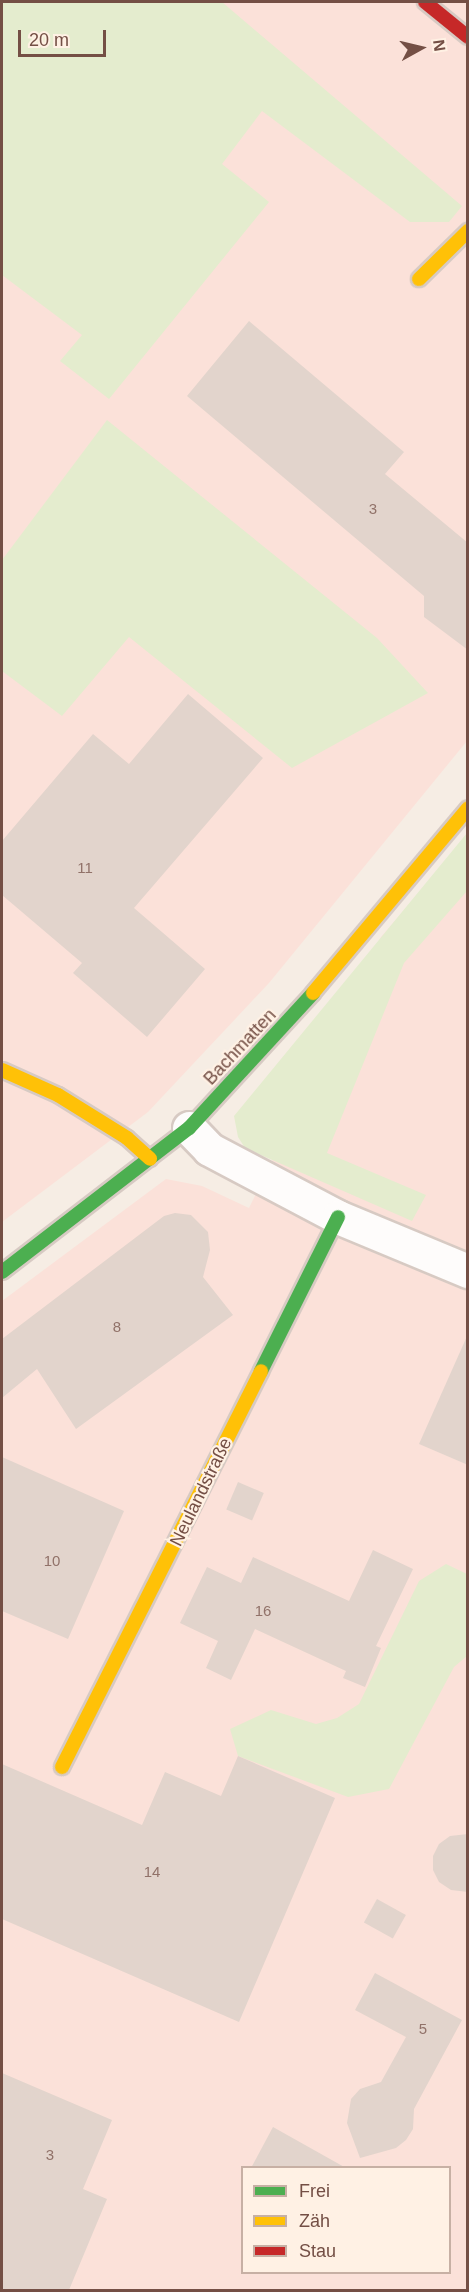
<!DOCTYPE html>
<meta charset="utf-8">
<style>
body{margin:0}
#map{position:relative;width:469px;height:2292px;overflow:hidden;background:#f6ede4;font-family:Arial,sans-serif}
div>[style]{position:absolute}
.commercial>*{inset:0;background:#fbe1d9}
.green>*{inset:0;background:#e4ecce}
.building>*{inset:0;background:#e2d4cc;transform-origin:0 0}
.roads{filter:drop-shadow(2px 0 #d7cac3) drop-shadow(-2px 0 #d7cac3) drop-shadow(0 2px #d7cac3) drop-shadow(0 -2px #d7cac3)}
.street>*{height:33px;margin:-16.5px;padding:0 16.5px;transform-origin:16.5px;border-radius:16.5px;background:#fefcfb}
.fast>*{height:14px;margin:-7px;padding:0 7px;transform-origin:7px;border-radius:7px;background:#4caf50}
.slow>*{height:14px;margin:-7px;padding:0 7px;transform-origin:7px;border-radius:7px;background:#ffc107}
.jam>*{height:14px;margin:-7px;padding:0 7px;transform-origin:7px;border-radius:7px;background:#c62828}
span{translate:-50% -50%;white-space:nowrap;text-align:center;line-height:1.15;-webkit-text-stroke:4.5px #fff1e4;paint-order:stroke}
.number-label{font-size:15px;color:#917269}
.number-label span{-webkit-text-stroke-width:0}
.street-label{font-size:18px;color:#744f45}
.frame{position:absolute;inset:0;border:3px solid #744f45;pointer-events:none}
.legend{position:absolute;left:241px;top:2166px;width:210px;height:108px;box-sizing:border-box;background:#fff1e4;border:2px solid #c7b0a4;margin:0;padding:8px 10px;list-style:none;font-size:18px;color:#744f45}
.legend li{display:flex;align-items:center;gap:12px;height:30px}
.legend b{width:30px;border:2px solid #c7b0a4}
.north{position:absolute;left:391px;top:18px;width:60px;height:60px;-webkit-text-stroke:4px #fff1e4;paint-order:stroke;rotate:82deg;font-size:16px;font-weight:700;line-height:24px;text-align:center;color:#744f45}
.north::after{content:'';display:block;margin:auto;width:21px;height:27px;background:#744f45;clip-path:polygon(50% 0,100% 100%,50% 72%,0 100%)}
.scale{position:absolute;left:18px;top:30px;width:88px;height:27px;box-sizing:border-box;border:3px solid #744f45;border-top:0;padding-left:8px;font-size:18px;line-height:21px;white-space:nowrap;color:#744f45;-webkit-text-stroke:4px #fff1e4;paint-order:stroke}
</style>
<div id="map">
<div class="commercial">
<i style="clip-path:polygon(2px 2px,467px 2px,467px 741px,269px 983px,148px 1112px,2px 1222px)"></i>
<i style="clip-path:polygon(evenodd,467px 837px,467px 2290px,2px 2290px,2px 1301px,166px 1179px,202px 1186px,249px 1208px,381px 937px,467px 837px,243px 2168px,450px 2168px,450px 2272px,243px 2272px,243px 2168px)"></i>
</div>
<div class="green">
<i style="clip-path:polygon(2px 2px,222px 2px,462px 206px,449px 222px,410px 222px,262px 111px,222px 164px,269px 202px,109px 399px,60px 361px,82px 335px,2px 275px)"></i>
<i style="clip-path:polygon(107px 420px,377px 638px,428px 693px,292px 768px,129px 637px,62px 716px,2px 671px,2px 560px)"></i>
<i style="clip-path:polygon(467px 833px,467px 891px,404px 963px,327px 1153px,426px 1195px,412px 1221px,245px 1148px,238px 1137px,234px 1116px)"></i>
<i style="clip-path:polygon(446px 1564px,467px 1574px,467px 1656px,454px 1667px,389px 1789px,348px 1797px,238px 1756px,230px 1729px,271px 1710px,316px 1724px,337px 1718px,359px 1704px,419px 1581px)"></i>
</div>
<div class="building">
<i style="clip-path:polygon(249px 321px,404px 452px,385px 474px,468px 543px,468px 650px,424px 617px,424px 596px,187px 396px)"></i>
<i style="clip-path:polygon(188px 694px,263px 758px,134px 908px,205px 969px,147px 1037px,73px 973px,82px 963px,2px 895px,2px 841px,93px 734px,129px 764px)"></i>
<i style="clip-path:polygon(175px 1213px,191px 1215px,208px 1232px,210px 1250px,203px 1277px,233px 1315px,76px 1429px,37px 1369px,2px 1398px,2px 1339px,164px 1216px)"></i>
<i style="clip-path:polygon(468px 1334px,468px 1465px,419px 1444px)"></i>
<i style="clip-path:polygon(2px 1457px,124px 1511px,68px 1639px,2px 1611px)"></i>
<i style="left:238px;top:1482px;width:28px;height:30px;rotate:23deg"></i>
<i style="clip-path:polygon(373px 1550px,413px 1569px,376px 1646px,381px 1648px,365px 1687px,343px 1678px,346px 1671px,255px 1629px,231px 1680px,206px 1668px,218px 1641px,180px 1623px,207px 1567px,241px 1583px,253px 1557px,349px 1601px)"></i>
<i style="clip-path:polygon(238px 1756px,335px 1798px,239px 2022px,2px 1919px,2px 1764px,142px 1825px,165px 1772px,221px 1796px)"></i>
<i style="clip-path:polygon(468px 1834px,468px 1892px,451px 1890px,439px 1882px,433px 1870px,433px 1856px,439px 1844px,450px 1836px)"></i>
<i style="left:377px;top:1899px;width:33px;height:27px;rotate:29deg"></i>
<i style="clip-path:polygon(375px 1973px,462px 2020px,414px 2109px,413px 2129px,406px 2140px,396px 2148px,360px 2158px,347px 2123px,351px 2099px,360px 2089px,381px 2082px,406px 2037px,355px 2010px)"></i>
<i style="clip-path:polygon(2px 2073px,112px 2120px,83px 2189px,107px 2199px,69px 2290px,2px 2290px)"></i>
<i style="clip-path:polygon(273px 2127px,346px 2168px,251px 2168px)"></i>
</div>
<div class="roads">
<div class="street">
<i style="left:189px;top:1128px;width:29px;rotate:46deg"></i>
<i style="left:209px;top:1149px;width:146px;rotate:27.8deg"></i>
<i style="left:338px;top:1217px;width:141px;rotate:22.6deg"></i>
</div>
<div class="fast">
<i style="left:2px;top:1272px;width:236px;rotate:-37.6deg"></i>
<i style="left:189px;top:1128px;width:183px;rotate:-47.4deg"></i>
<i style="left:261px;top:1371px;width:172px;rotate:-63.4deg"></i>
</div>
<div class="slow">
<i style="left:419px;top:279px;width:69px;rotate:-44.4deg"></i>
<i style="left:313px;top:993px;width:241px;rotate:-50deg"></i>
<i style="left:2px;top:1070px;width:61px;rotate:24.1deg"></i>
<i style="left:58px;top:1095px;width:81px;rotate:31.9deg"></i>
<i style="left:127px;top:1138px;width:31px;rotate:42deg"></i>
<i style="left:62px;top:1767px;width:443px;rotate:-63.3deg"></i>
</div>
<div class="jam">
<i style="left:425px;top:2px;width:55px;rotate:39.1deg"></i>
</div>
</div>
<div class="number-label">
<span style="left:373px;top:509px">3</span>
<span style="left:85px;top:868px">11</span>
<span style="left:117px;top:1327px">8</span>
<span style="left:52px;top:1561px">10</span>
<span style="left:263px;top:1611px">16</span>
<span style="left:152px;top:1872px">14</span>
<span style="left:423px;top:2029px">5</span>
<span style="left:50px;top:2155px">3</span>
</div>
<div class="street-label">
<span style="left:240px;top:1047px;rotate:-47deg">Bachmatten</span>
<span style="left:201px;top:1492px;rotate:-64deg">Neulandstraße</span>
</div>
<div class="frame"></div>
<ul class="legend">
<li><b style="height:8px;background:#4caf50"></b>Frei</li>
<li><b style="height:8px;background:#ffc107"></b>Zäh</li>
<li><b style="height:8px;background:#c62828"></b>Stau</li>
</ul>
<div class="north">N</div>
<div class="scale">20 m</div>
</div>
